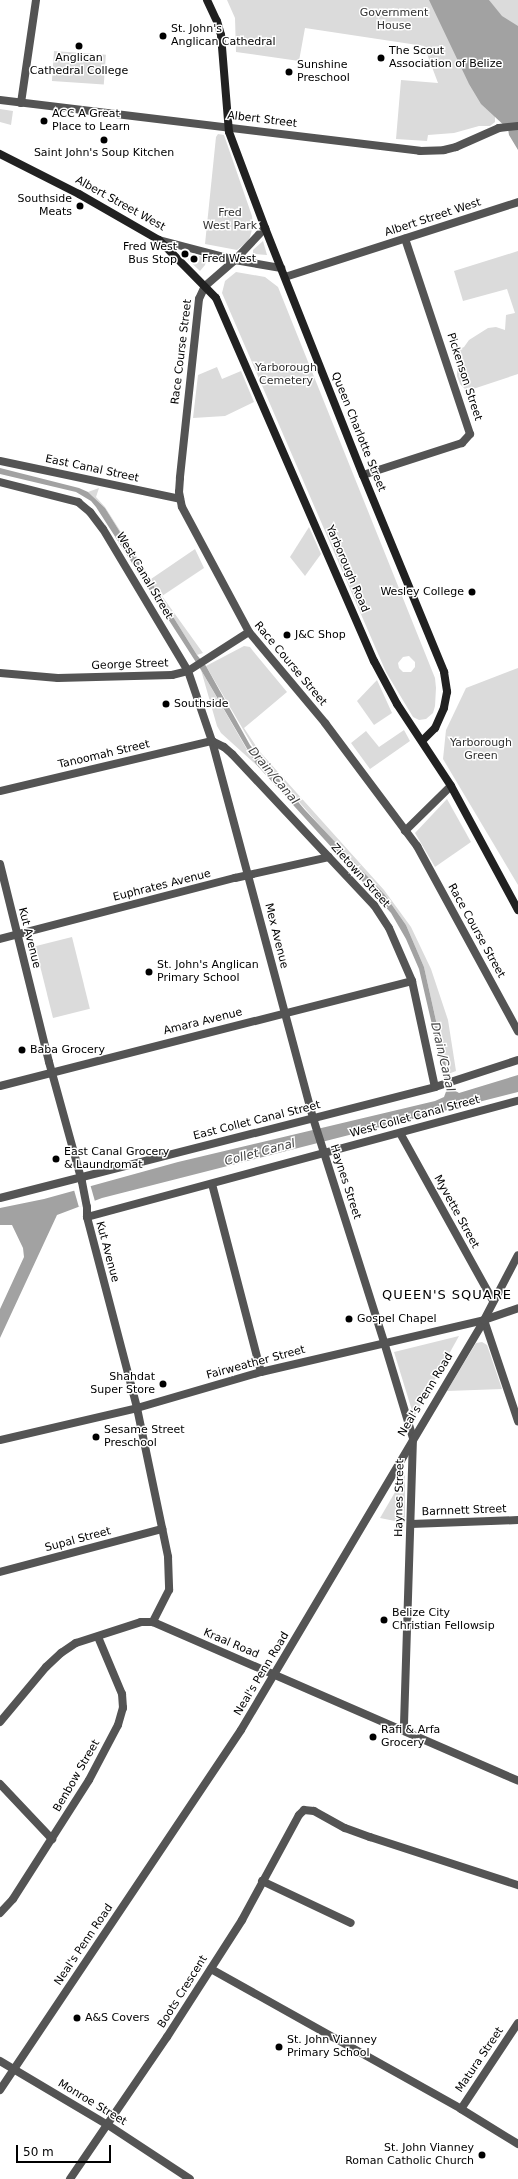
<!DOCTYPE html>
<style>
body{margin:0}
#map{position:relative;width:518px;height:2179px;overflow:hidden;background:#fff;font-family:"DejaVu Sans",sans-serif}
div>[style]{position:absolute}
.green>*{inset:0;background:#dbdbdb;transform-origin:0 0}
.water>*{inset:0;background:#a2a2a2}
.pier>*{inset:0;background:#fff;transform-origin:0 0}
.minor>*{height:8px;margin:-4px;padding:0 4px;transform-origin:4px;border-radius:4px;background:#545454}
.tertiary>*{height:8px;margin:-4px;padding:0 4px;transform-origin:4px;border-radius:4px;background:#545454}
.secondary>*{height:8px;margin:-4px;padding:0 4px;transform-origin:4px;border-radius:4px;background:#212121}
.dots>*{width:11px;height:11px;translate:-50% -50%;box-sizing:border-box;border:2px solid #fff;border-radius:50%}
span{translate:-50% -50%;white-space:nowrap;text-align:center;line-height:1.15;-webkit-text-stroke:3px #fff;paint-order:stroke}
.park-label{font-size:11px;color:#323232}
.poi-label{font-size:11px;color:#000}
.left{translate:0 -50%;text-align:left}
.right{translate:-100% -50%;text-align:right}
.street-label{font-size:11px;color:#000}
.water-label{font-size:12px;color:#434343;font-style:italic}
.quarter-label{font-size:13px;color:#000;letter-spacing:1px}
.scale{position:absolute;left:16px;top:2145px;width:95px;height:18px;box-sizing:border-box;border:2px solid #000;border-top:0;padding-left:5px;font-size:12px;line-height:14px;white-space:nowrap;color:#000;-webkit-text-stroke:3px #fff;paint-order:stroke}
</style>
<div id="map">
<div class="green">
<i style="clip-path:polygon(227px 0,438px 0,495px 116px,495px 122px,490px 126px,479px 126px,454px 133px,428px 135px,427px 141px,396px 139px,401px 80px,438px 83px,424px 46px,305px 28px,299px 61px,236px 52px,235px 18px)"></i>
<i style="clip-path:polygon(489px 0,518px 0,518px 56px,490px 2px)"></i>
<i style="left:54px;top:51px;width:52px;height:30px;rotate:4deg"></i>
<i style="clip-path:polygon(0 109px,13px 111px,11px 125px,0 122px)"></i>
<i style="clip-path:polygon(218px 134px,224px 135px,252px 216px,253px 226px,250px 237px,247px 242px,237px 250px,205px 244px,216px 137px)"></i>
<i style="clip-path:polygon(263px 241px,267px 255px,253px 254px,253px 250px)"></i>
<i style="clip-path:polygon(518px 251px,518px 374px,467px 391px,460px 384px,457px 376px,457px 371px,461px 362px,460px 349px,464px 347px,469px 340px,488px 328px,496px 327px,505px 330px,506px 315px,515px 313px,507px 289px,463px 301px,454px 271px)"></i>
<i style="clip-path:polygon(185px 252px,207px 258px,205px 265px,200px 271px,183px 255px)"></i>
<i style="clip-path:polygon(evenodd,236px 272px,265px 277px,278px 287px,435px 678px,436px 688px,435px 706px,433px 713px,426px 719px,419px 720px,413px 717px,386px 672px,222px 293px,225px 281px,236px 272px,409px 656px,415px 662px,415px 667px,411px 672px,403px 672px,399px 668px,398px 663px,403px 657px,409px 656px)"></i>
<i style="clip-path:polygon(217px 367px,222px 379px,241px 371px,254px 402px,225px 416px,193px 418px,198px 375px)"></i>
<i style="clip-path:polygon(99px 488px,96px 497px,105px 507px,151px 579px,195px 549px,204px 568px,162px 596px,203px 653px,197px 655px,105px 508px,88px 492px)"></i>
<i style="clip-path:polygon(309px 527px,321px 554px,305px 576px,290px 557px)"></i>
<i style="clip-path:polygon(244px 646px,250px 647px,253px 651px,287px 692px,244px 728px,260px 752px,384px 890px,411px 927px,431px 969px,448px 1020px,456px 1071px,448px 1074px,424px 967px,406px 925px,385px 895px,329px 836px,258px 755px,206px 666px)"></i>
<i style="clip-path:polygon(518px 668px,518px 885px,443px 759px,446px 730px,466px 688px)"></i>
<i style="clip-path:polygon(201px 670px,246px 748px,263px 771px,221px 733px,217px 726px)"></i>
<i style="clip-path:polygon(377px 680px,392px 713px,374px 725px,357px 701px)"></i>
<i style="clip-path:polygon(404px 730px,410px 741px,370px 769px,351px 743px,366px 731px,379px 747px)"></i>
<i style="clip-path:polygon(447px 799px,471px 842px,435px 867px,415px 833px)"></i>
<i style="left:72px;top:937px;width:74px;height:38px;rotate:76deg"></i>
<i style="clip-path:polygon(459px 1336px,414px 1417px,394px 1352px)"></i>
<i style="clip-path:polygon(482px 1342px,487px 1345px,502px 1389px,447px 1391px,476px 1343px)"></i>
<i style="clip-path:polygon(405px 1475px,405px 1523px,380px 1518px)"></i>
</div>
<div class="water">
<i style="clip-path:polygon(429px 0,489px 0,502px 16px,518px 26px,518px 150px,509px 135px,508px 129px,481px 104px,469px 84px)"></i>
<i style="clip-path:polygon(0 468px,79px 488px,88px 492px,105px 508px,197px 655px,206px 666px,250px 745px,305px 810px,385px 895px,406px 925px,424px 967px,451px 1088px,459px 1093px,518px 1075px,518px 1092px,102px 1198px,57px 1215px,0 1338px,0 1309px,24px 1257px,23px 1248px,12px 1225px,0 1225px,0 1208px,44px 1199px,178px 1162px,435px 1101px,444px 1097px,447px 1089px,419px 969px,406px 939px,391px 913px,256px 764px,201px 670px,96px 507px,91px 501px,76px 492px,0 474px)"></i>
</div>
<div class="pier">
<i style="left:90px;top:1184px;width:19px;height:17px;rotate:74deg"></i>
</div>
<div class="minor">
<i style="left:0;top:100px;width:423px;rotate:6.9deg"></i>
<i style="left:420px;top:151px;width:24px;rotate:-2deg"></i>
<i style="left:444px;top:150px;width:12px;rotate:-14deg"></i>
<i style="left:456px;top:147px;width:47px;rotate:-23.8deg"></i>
<i style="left:499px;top:128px;width:19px;rotate:-6deg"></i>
<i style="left:21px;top:103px;width:104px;rotate:-81.7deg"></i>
<i style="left:265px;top:228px;width:44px;rotate:133.2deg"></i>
<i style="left:235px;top:260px;width:40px;rotate:139deg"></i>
<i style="left:205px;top:286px;width:14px;rotate:115deg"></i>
<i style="left:199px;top:299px;width:180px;rotate:96.1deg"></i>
<i style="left:180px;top:478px;width:14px;rotate:94deg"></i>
<i style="left:179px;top:492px;width:15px;rotate:79deg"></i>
<i style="left:182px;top:507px;width:142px;rotate:61.8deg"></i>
<i style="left:249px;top:632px;width:119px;rotate:50.1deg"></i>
<i style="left:325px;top:723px;width:154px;rotate:53.2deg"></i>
<i style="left:417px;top:846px;width:211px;rotate:61.4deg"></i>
<i style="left:159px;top:240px;width:79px;rotate:14.7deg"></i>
<i style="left:235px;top:260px;width:47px;rotate:9.9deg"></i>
<i style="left:285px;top:277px;width:245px;rotate:-17.8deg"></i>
<i style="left:0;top:461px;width:184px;rotate:11.9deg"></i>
<i style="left:363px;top:475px;width:104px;rotate:-17.9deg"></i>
<i style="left:462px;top:443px;width:12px;rotate:-48deg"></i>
<i style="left:470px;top:434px;width:206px;rotate:-108.4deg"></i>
<i style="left:0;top:482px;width:81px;rotate:14.4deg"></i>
<i style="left:78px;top:502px;width:16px;rotate:40deg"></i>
<i style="left:90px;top:512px;width:21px;rotate:53deg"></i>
<i style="left:103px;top:529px;width:165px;rotate:59.1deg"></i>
<i style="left:188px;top:671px;width:74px;rotate:71.1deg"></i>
<i style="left:212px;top:741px;width:390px;rotate:75deg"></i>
<i style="left:313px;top:1118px;width:235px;rotate:72.4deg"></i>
<i style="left:384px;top:1342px;width:100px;rotate:73.2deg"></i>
<i style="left:413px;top:1438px;width:292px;rotate:91.8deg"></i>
<i style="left:0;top:673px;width:58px;rotate:4.9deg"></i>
<i style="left:58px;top:678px;width:114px;rotate:-1.5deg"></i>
<i style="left:172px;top:675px;width:16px;rotate:-14deg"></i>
<i style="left:188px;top:671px;width:72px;rotate:-32.6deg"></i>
<i style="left:212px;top:741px;width:13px;rotate:27deg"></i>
<i style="left:224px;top:747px;width:11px;rotate:41deg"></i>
<i style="left:232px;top:754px;width:207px;rotate:46.8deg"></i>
<i style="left:374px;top:905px;width:27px;rotate:57deg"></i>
<i style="left:389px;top:928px;width:58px;rotate:66.5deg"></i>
<i style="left:412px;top:981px;width:108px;rotate:77.8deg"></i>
<i style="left:0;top:791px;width:218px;rotate:-13.3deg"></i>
<i style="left:405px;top:831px;width:64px;rotate:-44.4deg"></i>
<i style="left:0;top:864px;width:204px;rotate:76.1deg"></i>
<i style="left:49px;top:1062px;width:124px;rotate:74.6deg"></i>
<i style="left:82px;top:1182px;width:25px;rotate:79deg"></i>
<i style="left:87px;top:1207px;width:10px;rotate:90deg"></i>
<i style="left:87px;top:1217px;width:197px;rotate:75.3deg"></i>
<i style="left:137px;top:1408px;width:152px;rotate:78.2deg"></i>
<i style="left:168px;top:1557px;width:33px;rotate:88deg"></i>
<i style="left:169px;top:1590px;width:36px;rotate:117deg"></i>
<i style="left:0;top:939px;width:243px;rotate:-14.6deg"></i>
<i style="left:235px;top:878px;width:96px;rotate:-12.6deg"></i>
<i style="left:0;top:1086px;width:425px;rotate:-14.3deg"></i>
<i style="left:400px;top:1133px;width:192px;rotate:61deg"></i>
<i style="left:212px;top:1184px;width:194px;rotate:75.4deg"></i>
<i style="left:87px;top:1217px;width:446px;rotate:-15.1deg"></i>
<i style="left:484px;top:1320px;width:107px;rotate:71.4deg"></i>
<i style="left:411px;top:1524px;width:107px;rotate:-2.1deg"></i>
<i style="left:0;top:1572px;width:168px;rotate:-14.9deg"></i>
<i style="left:0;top:1722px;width:72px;rotate:-50.1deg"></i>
<i style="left:46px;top:1667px;width:21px;rotate:-43deg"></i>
<i style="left:61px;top:1653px;width:18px;rotate:-34deg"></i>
<i style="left:76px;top:1643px;width:68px;rotate:-17.9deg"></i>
<i style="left:141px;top:1622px;width:12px"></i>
<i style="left:153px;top:1622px;width:398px;rotate:23.5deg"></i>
<i style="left:0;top:1784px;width:76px;rotate:46.6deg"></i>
<i style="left:262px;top:1881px;width:98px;rotate:25.3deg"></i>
<i style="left:0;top:1913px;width:19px;rotate:-47deg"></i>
<i style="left:13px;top:1899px;width:141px;rotate:-57.4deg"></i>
<i style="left:89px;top:1780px;width:62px;rotate:-62.2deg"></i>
<i style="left:118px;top:1725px;width:18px;rotate:-74deg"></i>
<i style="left:123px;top:1708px;width:14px;rotate:-94deg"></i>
<i style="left:122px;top:1694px;width:62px;rotate:-112.8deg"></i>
<i style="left:211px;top:1969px;width:287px;rotate:29.2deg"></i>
<i style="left:461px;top:2109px;width:67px;rotate:31.6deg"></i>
<i style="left:0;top:2061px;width:126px;rotate:30.7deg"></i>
<i style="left:108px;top:2125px;width:98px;rotate:33.4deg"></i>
<i style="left:461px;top:2109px;width:103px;rotate:-56.5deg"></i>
<i style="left:70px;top:2179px;width:172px;rotate:-55.7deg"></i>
<i style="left:167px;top:2037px;width:139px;rotate:-57.3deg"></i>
<i style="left:242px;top:1920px;width:119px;rotate:-61.5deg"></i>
<i style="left:299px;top:1815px;width:7px;rotate:-45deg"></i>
<i style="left:304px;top:1810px;width:10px;rotate:6deg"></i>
<i style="left:314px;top:1811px;width:35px;rotate:29deg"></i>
<i style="left:345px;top:1828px;width:27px;rotate:20deg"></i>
<i style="left:370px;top:1837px;width:156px;rotate:18deg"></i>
</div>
<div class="tertiary">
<i style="left:0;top:1198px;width:449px;rotate:-14.3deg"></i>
<i style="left:435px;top:1087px;width:87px;rotate:-18deg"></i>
<i style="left:0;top:1440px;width:141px;rotate:-13.1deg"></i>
<i style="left:137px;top:1408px;width:129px;rotate:-16.2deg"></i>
<i style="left:261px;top:1372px;width:229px;rotate:-13.1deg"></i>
<i style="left:484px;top:1320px;width:36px;rotate:-19deg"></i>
<i style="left:0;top:2090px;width:433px;rotate:-56.2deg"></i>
<i style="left:241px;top:1730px;width:477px;rotate:-59.3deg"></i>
<i style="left:484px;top:1320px;width:73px;rotate:-62.4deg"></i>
</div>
<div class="secondary">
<i style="left:207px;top:0;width:23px;rotate:65deg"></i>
<i style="left:217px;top:21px;width:15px;rotate:74deg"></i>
<i style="left:221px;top:35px;width:97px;rotate:85.3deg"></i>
<i style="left:229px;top:132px;width:103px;rotate:69.4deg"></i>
<i style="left:265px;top:228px;width:266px;rotate:68.4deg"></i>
<i style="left:363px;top:475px;width:213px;rotate:67.6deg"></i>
<i style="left:444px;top:672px;width:20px;rotate:81deg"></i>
<i style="left:447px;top:692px;width:16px;rotate:101deg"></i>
<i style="left:444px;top:708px;width:22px;rotate:114deg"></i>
<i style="left:435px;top:728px;width:18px;rotate:135deg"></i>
<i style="left:0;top:154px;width:89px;rotate:26.9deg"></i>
<i style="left:79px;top:194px;width:92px;rotate:29.9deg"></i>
<i style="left:159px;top:240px;width:81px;rotate:45.5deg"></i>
<i style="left:216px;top:298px;width:396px;rotate:66.5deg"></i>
<i style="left:374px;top:661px;width:49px;rotate:61.9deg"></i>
<i style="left:397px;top:704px;width:98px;rotate:56.6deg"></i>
<i style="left:451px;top:786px;width:141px;rotate:61.6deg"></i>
</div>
<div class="dots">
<i style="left:163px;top:36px;background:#000"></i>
<i style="left:79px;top:46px;background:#000"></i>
<i style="left:381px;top:58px;background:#000"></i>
<i style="left:289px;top:72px;background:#000"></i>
<i style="left:44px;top:121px;background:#000"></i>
<i style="left:104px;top:140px;background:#000"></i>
<i style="left:80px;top:206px;background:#000"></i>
<i style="left:185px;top:254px;background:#000"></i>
<i style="left:194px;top:259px;background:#000"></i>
<i style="left:472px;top:592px;background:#000"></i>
<i style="left:287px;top:635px;background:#000"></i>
<i style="left:166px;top:704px;background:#000"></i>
<i style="left:149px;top:972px;background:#000"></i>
<i style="left:22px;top:1050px;background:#000"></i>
<i style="left:56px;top:1159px;background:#000"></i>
<i style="left:349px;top:1319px;background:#000"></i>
<i style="left:163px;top:1384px;background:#000"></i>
<i style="left:96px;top:1437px;background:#000"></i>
<i style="left:384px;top:1620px;background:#000"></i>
<i style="left:373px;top:1737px;background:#000"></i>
<i style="left:77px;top:2018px;background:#000"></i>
<i style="left:279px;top:2047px;background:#000"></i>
<i style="left:482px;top:2155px;background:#000"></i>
</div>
<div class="park-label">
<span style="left:394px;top:20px">Government<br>House</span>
<span style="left:230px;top:220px">Fred<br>West Park</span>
<span style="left:286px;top:375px">Yarborough<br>Cemetery</span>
<span style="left:481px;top:750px">Yarborough<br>Green</span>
</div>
<div class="poi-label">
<span class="left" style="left:171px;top:36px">St. John's<br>Anglican Cathedral</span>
<span class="left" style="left:389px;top:58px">The Scout<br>Association of Belize</span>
<span style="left:79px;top:65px">Anglican<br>Cathedral College</span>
<span class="left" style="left:297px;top:72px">Sunshine<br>Preschool</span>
<span class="left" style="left:52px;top:121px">ACC A Great<br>Place to Learn</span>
<span style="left:104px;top:153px">Saint John's Soup Kitchen</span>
<span class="right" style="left:72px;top:206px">Southside<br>Meats</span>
<span class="right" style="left:177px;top:254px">Fred West<br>Bus Stop</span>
<span class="left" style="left:202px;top:259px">Fred West</span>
<span class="right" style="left:464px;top:592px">Wesley College</span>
<span class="left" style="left:295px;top:635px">J&amp;C Shop</span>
<span class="left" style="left:174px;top:704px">Southside</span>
<span class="left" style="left:157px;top:972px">St. John's Anglican<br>Primary School</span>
<span class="left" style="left:30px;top:1050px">Baba Grocery</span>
<span class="left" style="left:64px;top:1159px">East Canal Grocery<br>&amp; Laundromat</span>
<span class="left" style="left:357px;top:1319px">Gospel Chapel</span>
<span class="right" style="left:155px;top:1384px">Shahdat<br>Super Store</span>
<span class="left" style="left:104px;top:1437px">Sesame Street<br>Preschool</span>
<span class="left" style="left:392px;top:1620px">Belize City<br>Christian Fellowsip</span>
<span class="left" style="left:381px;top:1737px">Rafi &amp; Arfa<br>Grocery</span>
<span class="left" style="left:85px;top:2018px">A&amp;S Covers</span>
<span class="left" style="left:287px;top:2047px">St. John Vianney<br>Primary School</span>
<span class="right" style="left:474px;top:2155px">St. John Vianney<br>Roman Catholic Church</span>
</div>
<div class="street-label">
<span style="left:262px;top:120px;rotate:7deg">Albert Street</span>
<span style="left:120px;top:204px;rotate:29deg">Albert Street West</span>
<span style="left:433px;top:218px;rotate:-18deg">Albert Street West</span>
<span style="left:182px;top:352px;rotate:-83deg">Race Course Street</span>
<span style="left:464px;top:377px;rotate:72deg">Pickenson Street</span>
<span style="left:358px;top:432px;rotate:68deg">Queen Charlotte Street</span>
<span style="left:92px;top:469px;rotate:12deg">East Canal Street</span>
<span style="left:347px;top:569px;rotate:67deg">Yarborough Road</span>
<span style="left:144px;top:576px;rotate:59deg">West Canal Street</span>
<span style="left:290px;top:664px;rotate:50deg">Race Course Street</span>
<span style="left:130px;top:665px;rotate:-2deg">George Street</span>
<span style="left:104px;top:755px;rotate:-13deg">Tanoomah Street</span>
<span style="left:360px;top:876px;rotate:48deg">Zietown Street</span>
<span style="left:162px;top:886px;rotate:-14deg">Euphrates Avenue</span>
<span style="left:476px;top:931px;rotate:61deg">Race Course Street</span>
<span style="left:276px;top:936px;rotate:76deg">Mex Avenue</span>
<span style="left:29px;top:938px;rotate:76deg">Kut Avenue</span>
<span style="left:203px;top:1022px;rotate:-14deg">Amara Avenue</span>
<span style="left:415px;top:1117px;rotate:-15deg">West Collet Canal Street</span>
<span style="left:257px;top:1121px;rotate:-14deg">East Collet Canal Street</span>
<span style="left:345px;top:1182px;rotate:72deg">Haynes Street</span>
<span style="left:456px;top:1212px;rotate:61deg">Myvette Street</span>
<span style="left:107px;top:1252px;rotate:75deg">Kut Avenue</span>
<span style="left:256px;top:1363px;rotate:-15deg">Fairweather Street</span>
<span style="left:426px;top:1395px;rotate:-59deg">Neal's Penn Road</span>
<span style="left:400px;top:1498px;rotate:-89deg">Haynes Street</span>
<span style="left:464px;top:1511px;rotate:-2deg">Barnnett Street</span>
<span style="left:78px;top:1540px;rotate:-15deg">Supal Street</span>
<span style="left:231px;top:1644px;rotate:23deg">Kraal Road</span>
<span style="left:262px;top:1674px;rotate:-59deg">Neal's Penn Road</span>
<span style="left:77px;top:1776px;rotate:-60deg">Benbow Street</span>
<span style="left:84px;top:1945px;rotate:-56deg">Neal's Penn Road</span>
<span style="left:183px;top:1992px;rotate:-58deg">Boots Crescent</span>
<span style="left:480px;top:2060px;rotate:-56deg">Matura Street</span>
<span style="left:92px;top:2103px;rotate:31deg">Monroe Street</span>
</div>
<div class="water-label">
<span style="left:273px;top:776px;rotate:50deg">Drain/Canal</span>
<span style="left:442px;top:1057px;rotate:77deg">Drain/Canal</span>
<span style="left:260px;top:1153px;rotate:-15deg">Collet Canal</span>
</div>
<div class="quarter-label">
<span style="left:447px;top:1295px">QUEEN'S SQUARE</span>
</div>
<div class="scale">50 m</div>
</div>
